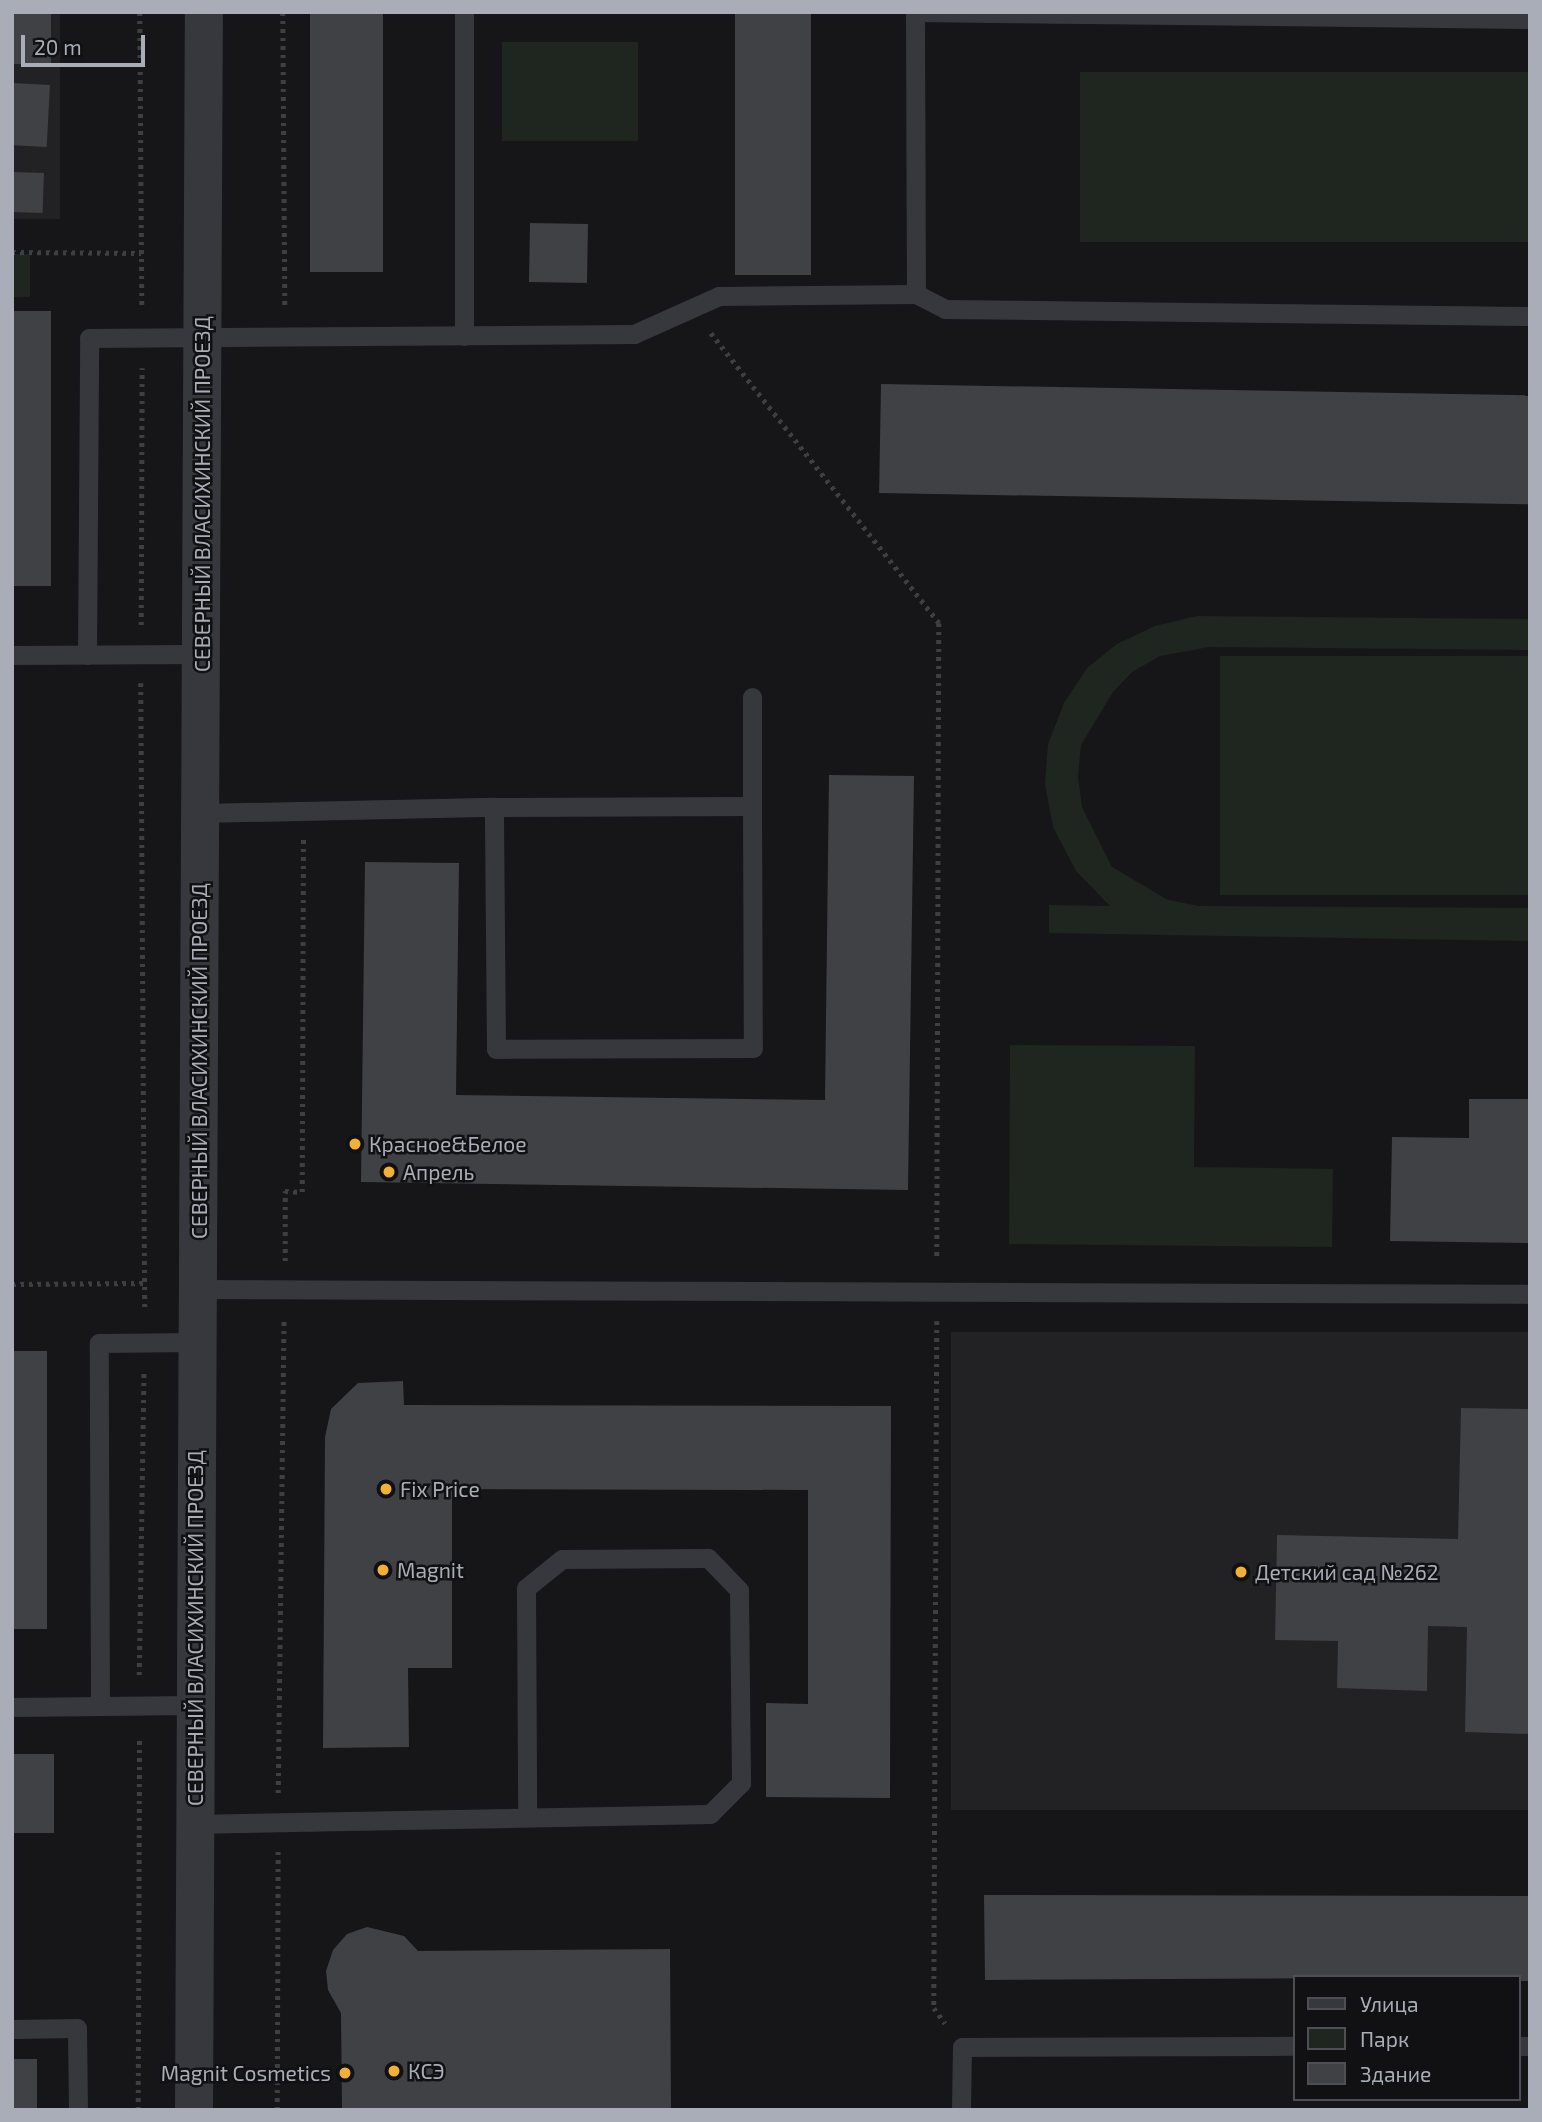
<!DOCTYPE html>
<meta charset="utf-8">
<style>
body{margin:0}
#map{position:relative;width:1542px;height:2122px;overflow:hidden;background:#161618;font-family:"Exo 2",sans-serif}
div>[style]{position:absolute}
.built>*{inset:0;background:#222225;transform-origin:0 0}
.green>*{inset:0;background:#1e261f;transform-origin:0 0}
.building>*{inset:0;background:#404145;transform-origin:0 0}
.path>*{height:4.5px;margin-top:-2.25px;transform-origin:0;background:repeating-linear-gradient(90deg,#3d3f44 0 3.5px,transparent 0 8.5px)}
.service>*{height:19px;margin:-9.5px;padding:0 9.5px;transform-origin:9.5px;border-radius:9.5px;background:#37383d}
.minor>*{height:38px;margin:-19px;padding:0 19px;transform-origin:19px;border-radius:19px;background:#37383d}
.dots>*{width:19px;height:19px;translate:-50% -50%;box-sizing:border-box;border:4px solid #111113;border-radius:50%}
span{translate:-50% -50%;white-space:nowrap;text-align:center;line-height:1.15;-webkit-text-stroke:5px #111113;paint-order:stroke}
.street-label{font-size:21px;color:#a8adb8}
.poi-label{font-size:21px;color:#a8adb8}
.left{translate:0 -50%;text-align:left}
.right{translate:-100% -50%;text-align:right}
.frame{position:absolute;inset:0;border:14px solid #a8adb8;pointer-events:none}
.legend{position:absolute;left:1293px;top:1975px;width:228px;height:126px;box-sizing:border-box;background:#111113;border:2px solid #4d4f55;margin:0;padding:9px 12px;list-style:none;font-size:21px;color:#a8adb8}
.legend li{display:flex;align-items:center;gap:14px;height:35px}
.legend b{width:35px;border:2px solid #4d4f55}
.scale{position:absolute;left:21px;top:35px;width:124px;height:32px;box-sizing:border-box;border:4px solid #a8adb8;border-top:0;padding-left:9px;font-size:21px;line-height:24px;white-space:nowrap;color:#a8adb8;-webkit-text-stroke:5px #111113;paint-order:stroke}
</style>
<div id="map">
<div class="built">
<i style="left:12px;top:12px;width:48px;height:207px"></i>
<i style="left:951px;top:1332px;width:579px;height:478px"></i>
</div>
<div class="green">
<i style="left:502px;top:42px;width:136px;height:99px"></i>
<i style="left:1080px;top:72px;width:450px;height:170px"></i>
<i style="left:12px;top:254px;width:18px;height:43px"></i>
<i style="clip-path:polygon(1197px 616px,1530px 619px,1530px 650px,1209px 647px,1160px 656px,1132px 672px,1113px 692px,1081px 745px,1078px 776px,1082px 807px,1112px 867px,1168px 900px,1199px 906px,1530px 908px,1530px 941px,1049px 933px,1049px 905px,1110px 906px,1076px 871px,1053px 827px,1045px 784px,1048px 744px,1064px 703px,1087px 668px,1117px 644px,1155px 626px)"></i>
<i style="left:1220px;top:656px;width:310px;height:239px"></i>
<i style="clip-path:polygon(1010px 1045px,1195px 1046px,1194px 1167px,1333px 1169px,1332px 1247px,1009px 1244px)"></i>
</div>
<div class="building">
<i style="left:13px;top:12px;width:38px;height:52px"></i>
<i style="left:310px;top:12px;width:73px;height:260px"></i>
<i style="left:735px;top:12px;width:76px;height:263px"></i>
<i style="left:12px;top:83px;width:38px;height:62px;rotate:3deg"></i>
<i style="left:12px;top:172px;width:32px;height:40px;rotate:2deg"></i>
<i style="left:530px;top:223px;width:58px;height:59px;rotate:1deg"></i>
<i style="left:12px;top:311px;width:39px;height:275px"></i>
<i style="left:881px;top:384px;width:649px;height:109px;rotate:1deg"></i>
<i style="clip-path:polygon(829px 775px,914px 776px,908px 1190px,361px 1182px,365px 862px,459px 863px,456px 1095px,825px 1100px)"></i>
<i style="clip-path:polygon(1469px 1099px,1530px 1099px,1530px 1243px,1390px 1241px,1392px 1137px,1469px 1138px)"></i>
<i style="left:12px;top:1351px;width:35px;height:278px"></i>
<i style="clip-path:polygon(403px 1381px,404px 1405px,891px 1406px,890px 1798px,766px 1797px,766px 1703px,808px 1704px,808px 1490px,452px 1489px,452px 1668px,408px 1668px,409px 1747px,323px 1748px,325px 1437px,331px 1409px,358px 1383px)"></i>
<i style="clip-path:polygon(1461px 1408px,1530px 1409px,1530px 1734px,1465px 1732px,1467px 1627px,1428px 1626px,1427px 1691px,1337px 1688px,1338px 1641px,1275px 1640px,1277px 1535px,1458px 1539px)"></i>
<i style="left:12px;top:1754px;width:42px;height:79px"></i>
<i style="clip-path:polygon(984px 1895px,1530px 1896px,1530px 1981px,1519px 1981px,1519px 1977px,985px 1980px)"></i>
<i style="clip-path:polygon(367px 1927px,404px 1936px,418px 1951px,670px 1949px,671px 2110px,342px 2110px,341px 2013px,328px 1990px,326px 1971px,333px 1950px,347px 1934px)"></i>
<i style="left:12px;top:2059px;width:25px;height:51px"></i>
</div>
<div class="path">
<i style="left:140px;top:12px;width:294px;rotate:89.6deg"></i>
<i style="left:283px;top:12px;width:293px;rotate:89.6deg"></i>
<i style="left:12px;top:252px;width:129px;rotate:0.4deg"></i>
<i style="left:711px;top:333px;width:369px;rotate:51.8deg"></i>
<i style="left:939px;top:623px;width:637px;rotate:90.18deg"></i>
<i style="left:141px;top:625px;width:257px;rotate:-89.8deg"></i>
<i style="left:141px;top:683px;width:628px;rotate:89.64deg"></i>
<i style="left:285px;top:1261px;width:70px;rotate:-90deg"></i>
<i style="left:285px;top:1191px;width:17px;rotate:3deg"></i>
<i style="left:302px;top:1192px;width:353px;rotate:-89.8deg"></i>
<i style="left:12px;top:1284px;width:133px;rotate:-0.4deg"></i>
<i style="left:937px;top:1321px;width:687px;rotate:90.25deg"></i>
<i style="left:934px;top:2008px;width:19px;rotate:54deg"></i>
<i style="left:139px;top:1675px;width:303px;rotate:-89.1deg"></i>
<i style="left:278px;top:1793px;width:474px;rotate:-89.3deg"></i>
<i style="left:138px;top:2110px;width:374px;rotate:-89.8deg"></i>
<i style="left:277px;top:2110px;width:259px;rotate:-89.8deg"></i>
</div>
<div class="service">
<i style="left:915px;top:12px;width:615px;rotate:0.65deg"></i>
<i style="left:915px;top:16px;width:278px;rotate:89.8deg"></i>
<i style="left:916px;top:294px;width:33px;rotate:27deg"></i>
<i style="left:945px;top:309px;width:585px;rotate:0.69deg"></i>
<i style="left:464px;top:336px;width:324px;rotate:-90deg"></i>
<i style="left:12px;top:655px;width:189px;rotate:-0.3deg"></i>
<i style="left:87px;top:655px;width:317px;rotate:-89.6deg"></i>
<i style="left:89px;top:338px;width:545px;rotate:-0.42deg"></i>
<i style="left:634px;top:334px;width:93px;rotate:-24.1deg"></i>
<i style="left:719px;top:296px;width:197px;rotate:-0.6deg"></i>
<i style="left:752px;top:697px;width:109px;rotate:90deg"></i>
<i style="left:200px;top:813px;width:294px;rotate:-1.2deg"></i>
<i style="left:494px;top:807px;width:258px;rotate:-0.2deg"></i>
<i style="left:752px;top:806px;width:242px;rotate:89.8deg"></i>
<i style="left:753px;top:1048px;width:257px;rotate:179.8deg"></i>
<i style="left:496px;top:1049px;width:242px;rotate:-90.5deg"></i>
<i style="left:197px;top:1289px;width:1333px;rotate:0.21deg"></i>
<i style="left:100px;top:1706px;width:363px;rotate:-90.2deg"></i>
<i style="left:99px;top:1343px;width:98px;rotate:-0.6deg"></i>
<i style="left:12px;top:1707px;width:183px;rotate:-0.6deg"></i>
<i style="left:194px;top:1824px;width:516px;rotate:-1.11deg"></i>
<i style="left:710px;top:1814px;width:44px;rotate:-45deg"></i>
<i style="left:741px;top:1783px;width:193px;rotate:-90.6deg"></i>
<i style="left:739px;top:1590px;width:45px;rotate:-134.1deg"></i>
<i style="left:708px;top:1558px;width:146px;rotate:179.6deg"></i>
<i style="left:562px;top:1559px;width:46px;rotate:141.1deg"></i>
<i style="left:526px;top:1588px;width:228px;rotate:89.7deg"></i>
<i style="left:12px;top:2029px;width:65px;rotate:-0.9deg"></i>
<i style="left:77px;top:2028px;width:82px;rotate:89.3deg"></i>
<i style="left:1519px;top:2046px;width:11px"></i>
<i style="left:961px;top:2110px;width:63px;rotate:-89.1deg"></i>
<i style="left:962px;top:2047px;width:333px;rotate:-0.2deg"></i>
</div>
<div class="minor">
<i style="left:194px;top:2110px;width:2098px;rotate:-89.73deg"></i>
</div>
<div class="dots">
<i style="left:355px;top:1144px;background:#f2b134"></i>
<i style="left:389px;top:1172px;background:#f2b134"></i>
<i style="left:386px;top:1489px;background:#f2b134"></i>
<i style="left:383px;top:1570px;background:#f2b134"></i>
<i style="left:1241px;top:1572px;background:#f2b134"></i>
<i style="left:394px;top:2071px;background:#f2b134"></i>
<i style="left:345px;top:2073px;background:#f2b134"></i>
</div>
<div class="street-label">
<span style="left:202px;top:494px;rotate:-90deg">СЕВЕРНЫЙ ВЛАСИХИНСКИЙ ПРОЕЗД</span>
<span style="left:199px;top:1061px;rotate:-90deg">СЕВЕРНЫЙ ВЛАСИХИНСКИЙ ПРОЕЗД</span>
<span style="left:195px;top:1628px;rotate:-90deg">СЕВЕРНЫЙ ВЛАСИХИНСКИЙ ПРОЕЗД</span>
</div>
<div class="poi-label">
<span class="left" style="left:369px;top:1144px">Красное&amp;Белое</span>
<span class="left" style="left:403px;top:1172px">Апрель</span>
<span class="left" style="left:400px;top:1489px">Fix Price</span>
<span class="left" style="left:397px;top:1570px">Magnit</span>
<span class="left" style="left:1255px;top:1572px">Детский сад №262</span>
<span class="left" style="left:408px;top:2071px">КСЭ</span>
<span class="right" style="left:331px;top:2073px">Magnit Cosmetics</span>
</div>
<div class="frame"></div>
<ul class="legend">
<li><b style="height:9px;background:#37383d"></b>Улица</li>
<li><b style="height:19px;background:#1e261f"></b>Парк</li>
<li><b style="height:19px;background:#404145"></b>Здание</li>
</ul>
<div class="scale">20 m</div>
</div>
